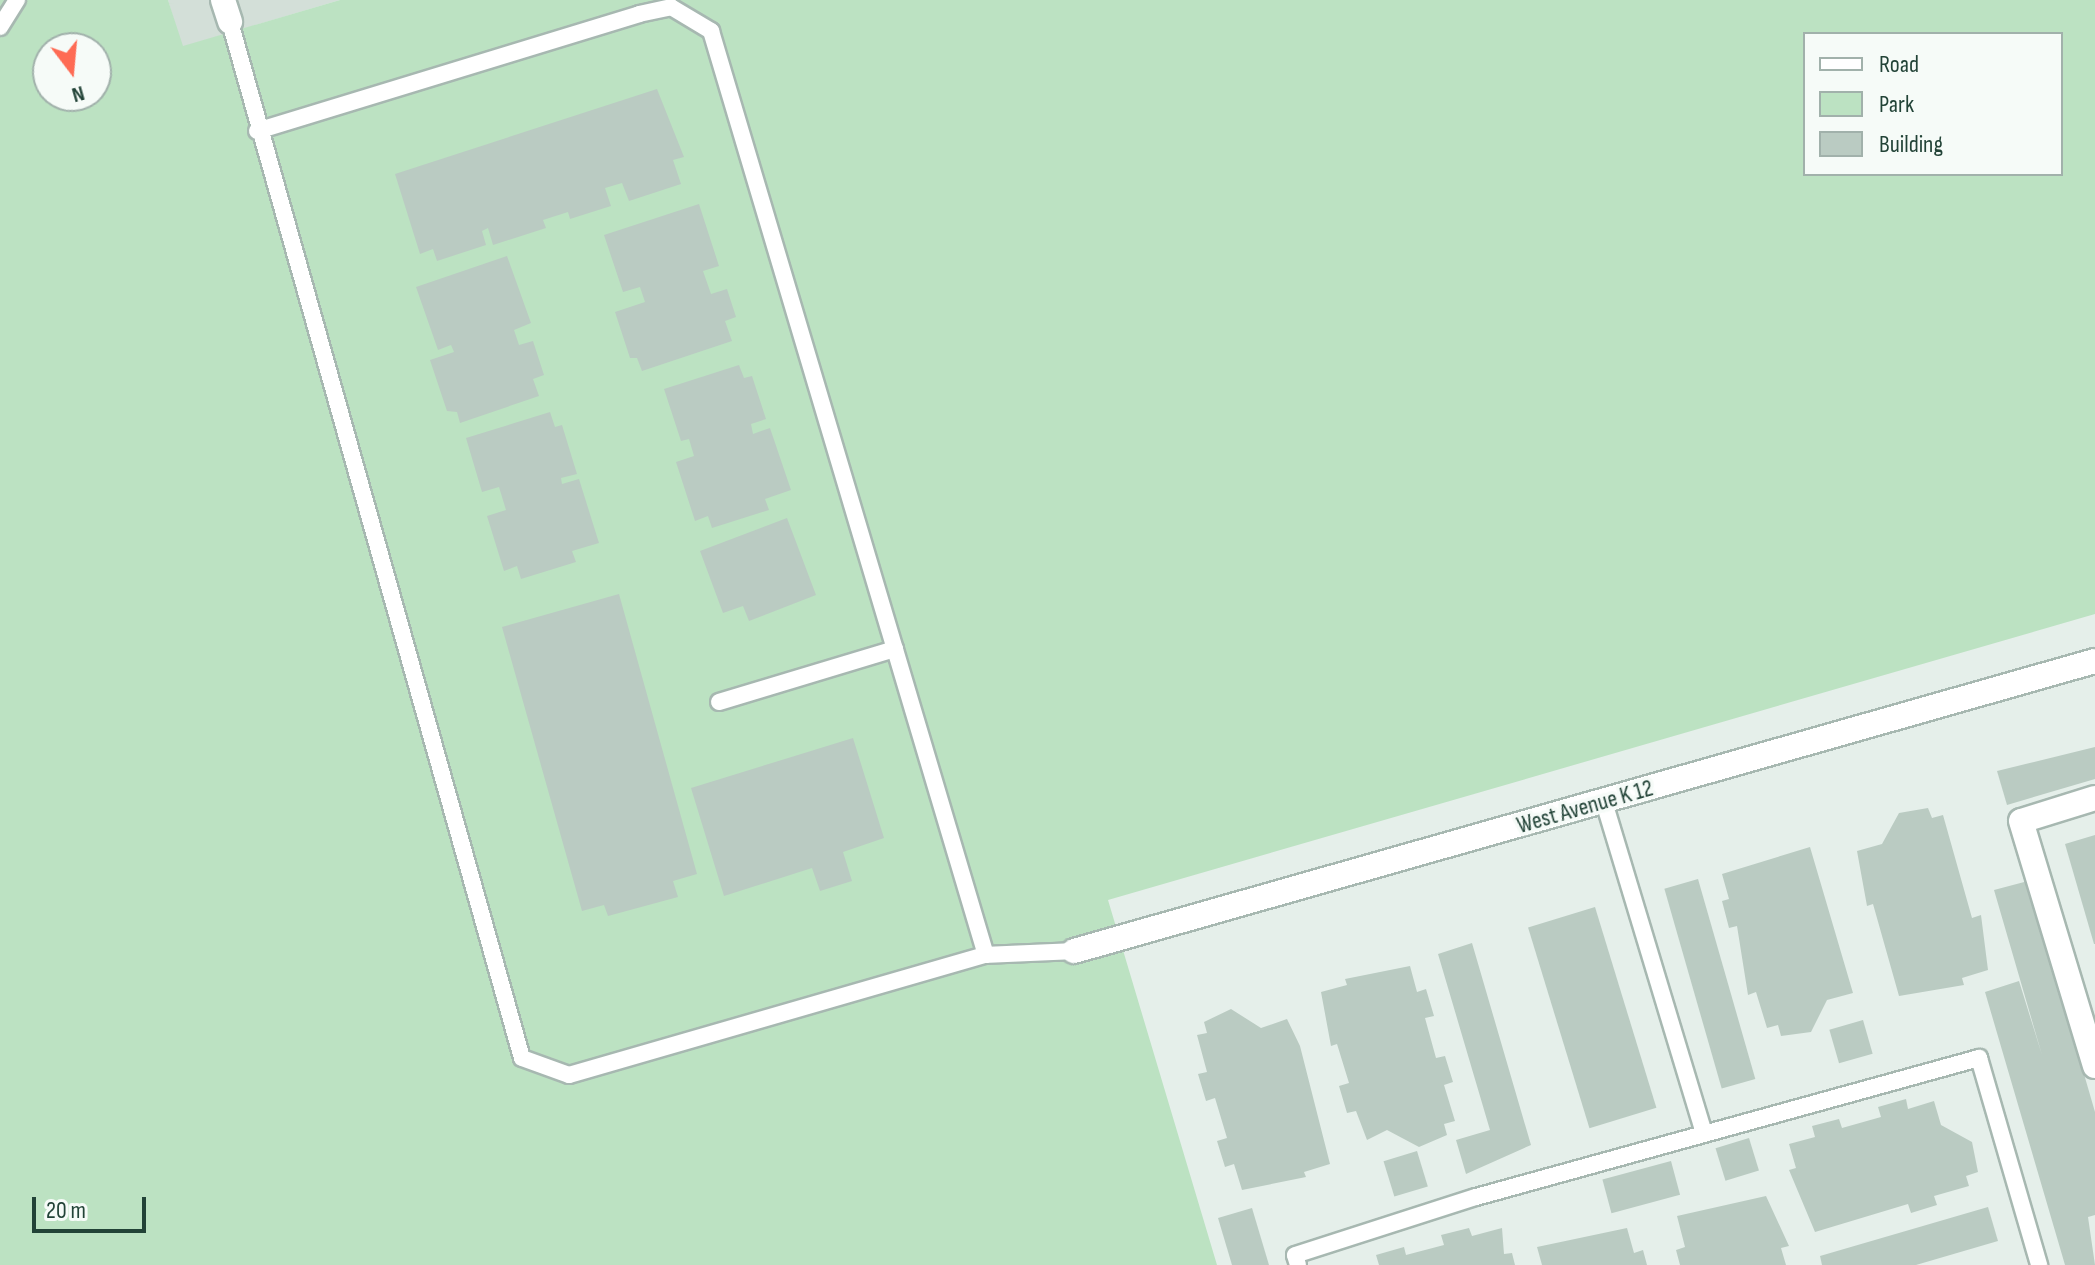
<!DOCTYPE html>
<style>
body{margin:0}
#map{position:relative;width:2095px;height:1265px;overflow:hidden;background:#e5efea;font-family:"Sofia Sans Condensed",sans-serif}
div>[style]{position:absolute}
.built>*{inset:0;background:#d3dfd8}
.green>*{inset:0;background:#bce2c2}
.building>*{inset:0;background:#bacbc2;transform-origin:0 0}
.roads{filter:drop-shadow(2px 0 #a7b8b1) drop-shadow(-2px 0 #a7b8b1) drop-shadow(0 2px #a7b8b1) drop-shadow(0 -2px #a7b8b1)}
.service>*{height:16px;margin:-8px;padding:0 8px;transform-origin:8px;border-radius:8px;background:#fff}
.minor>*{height:24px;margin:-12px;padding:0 12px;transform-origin:12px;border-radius:12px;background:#fff}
span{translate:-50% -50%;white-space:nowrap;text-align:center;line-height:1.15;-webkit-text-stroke:7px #f6fbf8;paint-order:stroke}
.street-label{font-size:24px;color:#224337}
.legend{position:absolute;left:1803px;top:32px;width:260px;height:144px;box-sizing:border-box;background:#f6fbf8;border:2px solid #a1b1ab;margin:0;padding:10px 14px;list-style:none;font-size:24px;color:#224337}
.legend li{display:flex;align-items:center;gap:16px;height:40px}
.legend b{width:40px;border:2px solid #a1b1ab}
.north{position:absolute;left:32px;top:32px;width:80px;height:80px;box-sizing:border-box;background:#f6fbf8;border:2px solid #a1b1ab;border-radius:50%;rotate:164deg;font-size:22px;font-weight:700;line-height:32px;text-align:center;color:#224337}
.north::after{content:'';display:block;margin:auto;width:28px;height:36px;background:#fe6b54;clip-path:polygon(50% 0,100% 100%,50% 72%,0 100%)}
.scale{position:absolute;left:32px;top:1197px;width:114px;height:36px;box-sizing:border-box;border:4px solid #224337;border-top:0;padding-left:10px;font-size:24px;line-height:28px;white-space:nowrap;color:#224337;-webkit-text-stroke:6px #f6fbf8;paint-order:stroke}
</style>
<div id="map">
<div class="built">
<i style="clip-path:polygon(168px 0,340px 0,182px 47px)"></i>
</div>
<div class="green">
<i style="clip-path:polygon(evenodd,0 0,168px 0,183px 46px,340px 0,2095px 0,2095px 614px,1108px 900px,1217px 1265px,0 1265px,0 0,1805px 34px,2061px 34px,2061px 174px,1805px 174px,1805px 34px,0 0,48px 48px,96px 48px,96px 96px,48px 96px,48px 48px)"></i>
</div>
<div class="building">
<i style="clip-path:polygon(657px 89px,684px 157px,673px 160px,681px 184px,629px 201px,622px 183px,605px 188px,611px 206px,570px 219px,568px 212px,543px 220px,546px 228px,493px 245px,488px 228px,482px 231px,486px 245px,437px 261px,433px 249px,420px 254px,395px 174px)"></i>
<i style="clip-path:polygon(699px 204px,719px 266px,703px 271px,711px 294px,727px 289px,736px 317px,725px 321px,732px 341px,642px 371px,637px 358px,630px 358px,615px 312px,645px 302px,640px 287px,623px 292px,604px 235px)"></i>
<i style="clip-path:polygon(507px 256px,531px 323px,514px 330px,519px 345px,533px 341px,544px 375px,533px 379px,539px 396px,460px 423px,457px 412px,447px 411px,430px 360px,454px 352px,451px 345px,438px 350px,416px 287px)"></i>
<i style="clip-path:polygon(739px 365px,744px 378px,752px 376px,766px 419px,751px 424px,753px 434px,770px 428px,791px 490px,765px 499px,769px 510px,712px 528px,708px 516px,695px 521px,676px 462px,694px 456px,689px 439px,681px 441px,664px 389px)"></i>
<i style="clip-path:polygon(550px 412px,555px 427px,562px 425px,577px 474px,561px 478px,562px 484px,579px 479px,599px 543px,572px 551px,576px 562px,521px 579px,517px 566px,504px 571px,487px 516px,506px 510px,499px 487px,482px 492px,466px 438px)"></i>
<i style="clip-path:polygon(787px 518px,816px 595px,749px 621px,743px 606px,723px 613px,700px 551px)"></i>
<i style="clip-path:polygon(619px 594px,697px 874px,673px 881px,678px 897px,608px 916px,604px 905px,582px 911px,502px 627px)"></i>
<i style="clip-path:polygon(853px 738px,884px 838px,843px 852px,852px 881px,820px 891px,812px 868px,724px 896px,691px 788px)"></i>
<i style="clip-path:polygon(2095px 747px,2095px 779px,2007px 805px,1997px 771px)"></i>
<i style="clip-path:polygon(1928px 808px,1932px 818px,1943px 815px,1972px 918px,1981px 915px,1988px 970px,1962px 978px,1964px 985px,1899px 996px,1873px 904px,1867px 906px,1857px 851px,1882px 844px,1899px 813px)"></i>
<i style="clip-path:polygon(2095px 835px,2095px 944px,2094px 944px,2065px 844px)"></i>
<i style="clip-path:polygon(1810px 847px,1853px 993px,1827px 1000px,1811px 1032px,1781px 1036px,1778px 1025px,1767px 1028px,1756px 992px,1748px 995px,1737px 926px,1729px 928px,1722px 901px,1729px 899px,1722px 874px)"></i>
<i style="left:1698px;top:879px;width:208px;height:35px;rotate:74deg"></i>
<i style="clip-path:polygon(2028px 881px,2095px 1112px,2095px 1215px,2088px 1217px,2095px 1265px,2065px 1265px,1985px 992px,2019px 981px,2042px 1055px,1994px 890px)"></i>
<i style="left:1595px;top:907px;width:210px;height:70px;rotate:73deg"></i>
<i style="clip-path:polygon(1472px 943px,1531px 1145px,1466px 1174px,1456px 1140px,1490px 1130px,1438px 954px)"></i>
<i style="clip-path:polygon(1410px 966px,1417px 992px,1426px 989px,1434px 1016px,1425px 1018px,1436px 1058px,1445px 1056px,1453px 1082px,1444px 1085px,1455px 1121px,1444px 1124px,1447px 1135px,1419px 1147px,1387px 1130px,1367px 1140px,1356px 1111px,1347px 1113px,1339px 1086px,1349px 1083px,1337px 1044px,1331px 1046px,1321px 992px,1347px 985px,1345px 979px)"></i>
<i style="clip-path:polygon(1231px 1009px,1261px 1028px,1287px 1019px,1300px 1046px,1330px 1164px,1304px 1172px,1306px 1177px,1242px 1190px,1234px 1164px,1225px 1167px,1217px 1141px,1227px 1138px,1215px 1098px,1206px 1101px,1198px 1074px,1207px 1072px,1197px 1035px,1207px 1033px,1204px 1022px)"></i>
<i style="left:1863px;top:1020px;width:35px;height:35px;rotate:74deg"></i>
<i style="clip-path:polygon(1906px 1099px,1908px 1109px,1934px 1101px,1941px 1125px,1972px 1142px,1978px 1172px,1966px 1176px,1969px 1186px,1934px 1196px,1937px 1205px,1911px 1213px,1908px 1204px,1815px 1232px,1789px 1170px,1796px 1168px,1789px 1144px,1815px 1137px,1812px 1126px,1839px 1119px,1842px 1128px,1881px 1117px,1878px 1107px)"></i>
<i style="left:1749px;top:1138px;width:34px;height:35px;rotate:73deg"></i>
<i style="left:1417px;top:1151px;width:37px;height:35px;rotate:73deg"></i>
<i style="left:1671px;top:1161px;width:35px;height:71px;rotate:75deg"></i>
<i style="clip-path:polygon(1766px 1196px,1789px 1246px,1781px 1248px,1786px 1265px,1680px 1265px,1676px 1250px,1685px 1247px,1677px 1216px)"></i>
<i style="clip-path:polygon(1988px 1207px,1998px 1241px,1916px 1265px,1822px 1265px,1820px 1256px)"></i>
<i style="clip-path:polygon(1252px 1208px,1269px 1265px,1232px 1265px,1218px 1218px)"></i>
<i style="clip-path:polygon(1469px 1228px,1472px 1236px,1502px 1228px,1504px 1254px,1512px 1253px,1515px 1265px,1379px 1265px,1376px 1255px,1404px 1247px,1406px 1255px,1444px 1245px,1441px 1235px)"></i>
<i style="clip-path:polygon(1627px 1228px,1634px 1253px,1643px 1250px,1647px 1265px,1542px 1265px,1537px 1247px)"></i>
</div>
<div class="roads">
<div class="service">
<i style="left:230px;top:22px;width:1076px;rotate:74.26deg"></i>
<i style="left:522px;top:1058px;width:50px;rotate:19.9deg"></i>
<i style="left:569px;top:1075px;width:434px;rotate:-16.1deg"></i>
<i style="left:986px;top:955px;width:88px;rotate:-2.6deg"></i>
<i style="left:0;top:27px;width:32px;rotate:-58deg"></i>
<i style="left:257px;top:131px;width:400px;rotate:-17deg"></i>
<i style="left:639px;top:14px;width:33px;rotate:-12deg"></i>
<i style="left:671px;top:7px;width:47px;rotate:31deg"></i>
<i style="left:711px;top:31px;width:964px;rotate:73.43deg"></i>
<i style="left:719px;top:702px;width:184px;rotate:-16.8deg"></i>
<i style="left:1604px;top:802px;width:346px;rotate:73.2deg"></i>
<i style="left:1298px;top:1265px;width:10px;rotate:-107deg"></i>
<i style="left:1295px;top:1255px;width:190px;rotate:-17.8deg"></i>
<i style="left:1476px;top:1197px;width:522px;rotate:-15.45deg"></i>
<i style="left:1979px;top:1058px;width:216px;rotate:73.8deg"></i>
</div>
<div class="minor">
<i style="left:223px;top:0;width:23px;rotate:72deg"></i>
<i style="left:2095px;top:798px;width:77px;rotate:162.7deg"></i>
<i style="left:2021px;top:821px;width:256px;rotate:73.2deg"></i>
<i style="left:1074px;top:951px;width:1061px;rotate:-15.86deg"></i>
</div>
</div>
<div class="street-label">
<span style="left:1585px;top:807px;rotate:-16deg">West Avenue K 12</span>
</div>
<ul class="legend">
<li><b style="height:10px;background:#fff"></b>Road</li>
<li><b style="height:22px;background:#bce2c2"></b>Park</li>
<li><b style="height:22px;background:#bacbc2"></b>Building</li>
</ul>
<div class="north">N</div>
<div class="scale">20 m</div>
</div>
